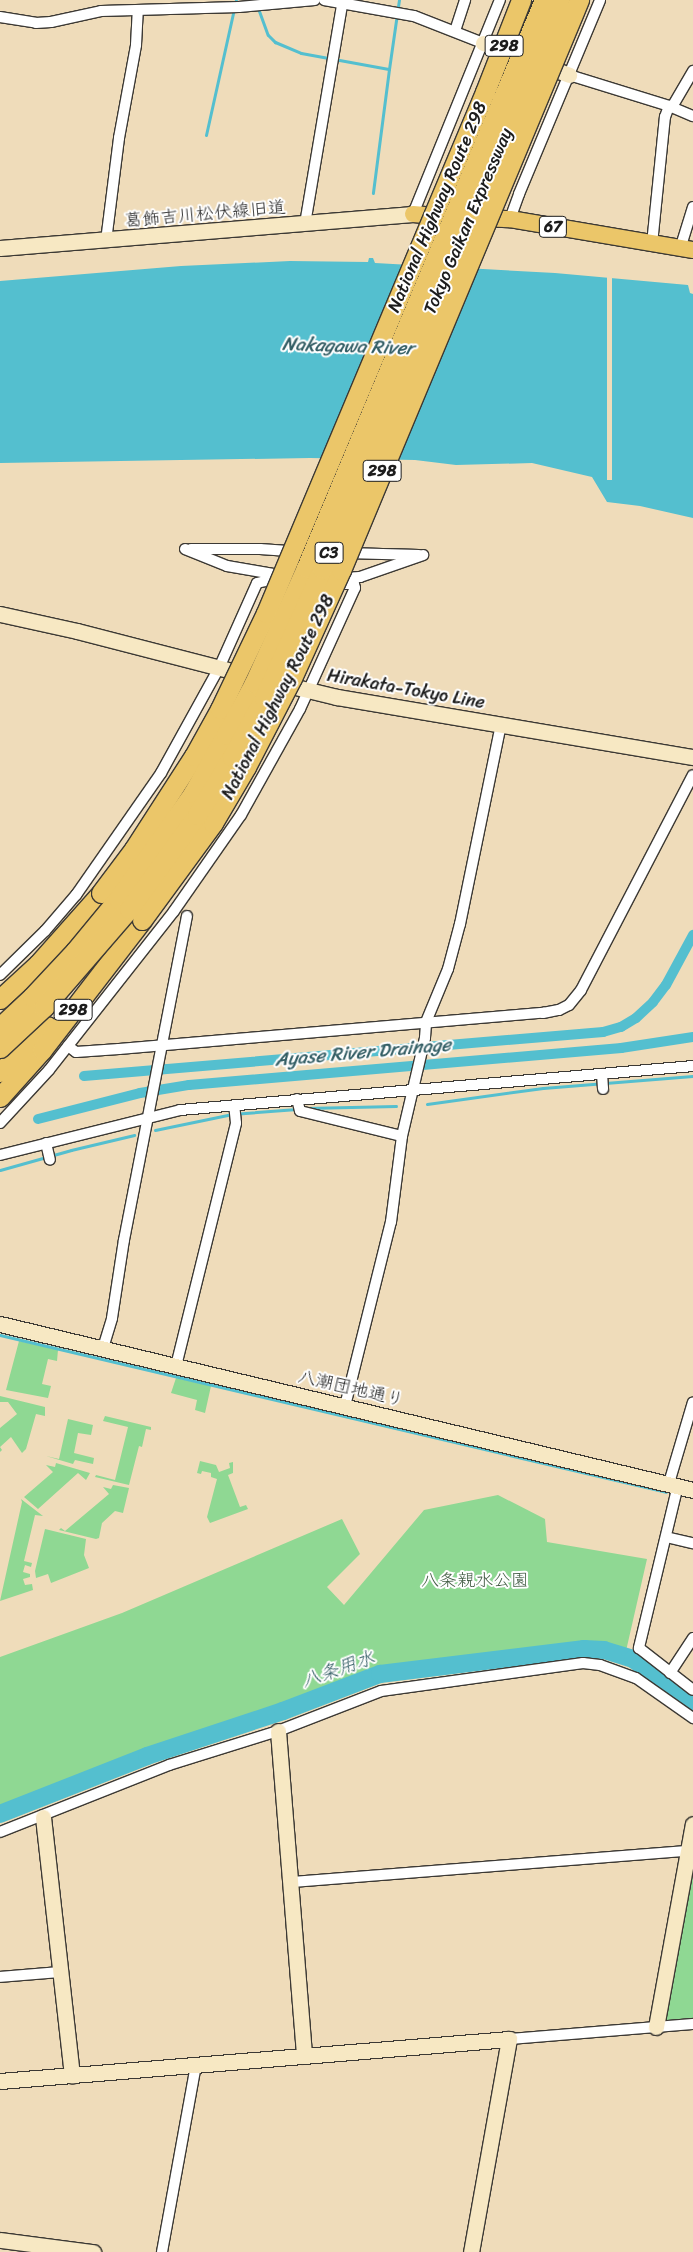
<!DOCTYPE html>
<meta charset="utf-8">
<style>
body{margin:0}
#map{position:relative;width:693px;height:2252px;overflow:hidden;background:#efdcba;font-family:Sriracha,"Klee One",sans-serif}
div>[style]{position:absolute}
.green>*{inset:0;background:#8fd893}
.water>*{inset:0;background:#54bfcf}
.pier>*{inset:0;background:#efdcba;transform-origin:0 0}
.stream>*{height:3px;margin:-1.5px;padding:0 1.5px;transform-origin:1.5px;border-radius:1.5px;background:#54bfcf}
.canal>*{height:10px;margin:-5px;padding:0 5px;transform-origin:5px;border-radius:5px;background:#54bfcf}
.river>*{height:18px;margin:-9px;padding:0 9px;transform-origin:9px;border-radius:9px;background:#54bfcf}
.roads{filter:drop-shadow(1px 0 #3c3934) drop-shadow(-1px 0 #3c3934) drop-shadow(0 1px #3c3934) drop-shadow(0 -1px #3c3934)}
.street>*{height:10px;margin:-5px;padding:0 5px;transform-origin:5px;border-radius:5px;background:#fff}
.secondary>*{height:15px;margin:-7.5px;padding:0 7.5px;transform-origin:7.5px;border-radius:7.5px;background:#f7e8c3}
.primary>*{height:16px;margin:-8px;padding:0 8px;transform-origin:8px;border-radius:8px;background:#ebc669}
.highway>*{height:19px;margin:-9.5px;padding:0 9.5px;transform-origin:9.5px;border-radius:9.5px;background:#ebc669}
.bridges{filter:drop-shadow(1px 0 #3c3934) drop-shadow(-1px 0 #3c3934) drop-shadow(0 1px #3c3934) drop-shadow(0 -1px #3c3934)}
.highway-bridge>*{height:19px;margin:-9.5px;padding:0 9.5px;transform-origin:9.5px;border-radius:9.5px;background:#ebc669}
span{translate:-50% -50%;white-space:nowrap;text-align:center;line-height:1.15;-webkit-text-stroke:4px #fff;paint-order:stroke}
.shield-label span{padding:1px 4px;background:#fff;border:1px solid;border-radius:4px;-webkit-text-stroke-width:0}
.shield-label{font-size:16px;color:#1c1c1c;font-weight:700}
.street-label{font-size:18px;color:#1c1c1c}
.park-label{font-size:18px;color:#445e46}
.water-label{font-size:19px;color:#325d64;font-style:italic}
</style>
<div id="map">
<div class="green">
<i style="clip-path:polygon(19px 1341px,58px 1350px,57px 1361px,48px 1359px,42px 1384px,51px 1386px,48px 1398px,6px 1390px)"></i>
<i style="clip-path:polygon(176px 1378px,211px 1386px,205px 1413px,195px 1410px,197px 1400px,171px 1393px)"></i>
<i style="clip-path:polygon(0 1396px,45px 1407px,45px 1416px,36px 1414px,26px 1449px,22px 1453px,11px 1437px,0 1447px,2px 1450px,0 1452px,0 1428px,17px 1414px,8px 1402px,0 1402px)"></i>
<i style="clip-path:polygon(105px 1416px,151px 1427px,151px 1430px,146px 1429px,142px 1447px,139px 1446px,129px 1485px,95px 1477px,96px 1475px,115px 1480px,128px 1427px,103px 1421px)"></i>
<i style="clip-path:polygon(68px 1419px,93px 1425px,91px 1435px,78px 1433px,74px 1453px,94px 1458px,93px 1464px,75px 1460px,73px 1464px,46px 1456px,59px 1459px)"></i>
<i style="clip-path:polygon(200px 1461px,216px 1465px,219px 1472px,230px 1468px,229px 1463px,233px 1462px,233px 1473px,228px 1475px,240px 1507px,246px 1505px,248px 1509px,210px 1523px,207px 1517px,217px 1479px,211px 1477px,211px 1473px,202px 1471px,201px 1474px,197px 1473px)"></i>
<i style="clip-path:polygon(56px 1463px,90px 1473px,86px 1480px,78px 1473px,38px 1509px,24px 1497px,53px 1472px,46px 1465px,55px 1467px)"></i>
<i style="clip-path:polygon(113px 1485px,129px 1488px,123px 1513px,115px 1511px,102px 1523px,99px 1538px,96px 1539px,59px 1530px,61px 1528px,65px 1531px,109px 1494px,103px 1487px,111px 1489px)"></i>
<i style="clip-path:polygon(498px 1495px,545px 1519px,547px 1542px,647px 1559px,626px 1651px,584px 1646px,370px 1675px,288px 1705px,148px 1750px,0 1811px,0 1657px,122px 1613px,342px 1519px,360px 1554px,327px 1587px,344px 1605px,424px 1510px)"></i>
<i style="clip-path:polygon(21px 1499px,43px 1516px,35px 1515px,24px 1561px,32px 1563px,31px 1567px,25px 1565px,23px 1572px,30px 1574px,30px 1577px,23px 1579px,25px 1585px,32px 1584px,33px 1590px,0 1601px,22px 1502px)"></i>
<i style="clip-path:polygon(45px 1529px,86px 1539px,84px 1555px,89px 1568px,51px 1583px,48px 1574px,36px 1578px,35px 1571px)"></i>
<i style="clip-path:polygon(693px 1842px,693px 2022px,658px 2025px)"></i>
</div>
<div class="water">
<i style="clip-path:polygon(369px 258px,373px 258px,375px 263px,555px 273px,688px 285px,690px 293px,693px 294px,693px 518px,640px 506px,607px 502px,592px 477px,532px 463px,456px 465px,415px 460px,310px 458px,0 463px,0 281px,181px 266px,290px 261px,368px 262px)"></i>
</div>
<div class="pier">
<i style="left:607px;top:275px;width:5px;height:205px"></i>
</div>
<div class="stream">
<i style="left:255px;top:0;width:37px;rotate:70deg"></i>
<i style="left:268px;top:35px;width:10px;rotate:45deg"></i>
<i style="left:275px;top:42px;width:28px;rotate:23deg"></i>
<i style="left:301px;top:53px;width:89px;rotate:10.3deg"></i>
<i style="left:389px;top:69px;width:125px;rotate:97.4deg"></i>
<i style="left:389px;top:69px;width:70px;rotate:-81.8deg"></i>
<i style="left:206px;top:135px;width:138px;rotate:-77.5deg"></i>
<i style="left:427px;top:1104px;width:117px;rotate:-7.9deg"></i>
<i style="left:543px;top:1088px;width:150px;rotate:-4.6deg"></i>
<i style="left:306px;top:1108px;width:90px;rotate:-1.3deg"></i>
<i style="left:155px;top:1130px;width:79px;rotate:-11.7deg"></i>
<i style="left:232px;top:1114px;width:65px;rotate:-4.4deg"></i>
<i style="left:0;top:1170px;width:74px;rotate:-15.7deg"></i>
<i style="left:71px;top:1150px;width:65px;rotate:-13.4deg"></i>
<i style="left:0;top:1335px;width:684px;rotate:13.26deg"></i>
</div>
<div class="canal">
<i style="left:84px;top:1076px;width:521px;rotate:-4.85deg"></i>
<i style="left:603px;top:1032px;width:19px;rotate:-16deg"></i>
<i style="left:621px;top:1027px;width:17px;rotate:-31deg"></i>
<i style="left:636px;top:1018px;width:23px;rotate:-43deg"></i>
<i style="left:653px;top:1002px;width:21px;rotate:-53deg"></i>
<i style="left:666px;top:985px;width:57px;rotate:-61.6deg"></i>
<i style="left:38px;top:1119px;width:105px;rotate:-14.3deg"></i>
<i style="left:140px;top:1093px;width:50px;rotate:-9.3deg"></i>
<i style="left:189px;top:1085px;width:434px;rotate:-4.9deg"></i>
<i style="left:621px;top:1048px;width:73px;rotate:-8.7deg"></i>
</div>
<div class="river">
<i style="left:0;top:1814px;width:158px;rotate:-21.5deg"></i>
<i style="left:147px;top:1756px;width:143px;rotate:-18.3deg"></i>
<i style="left:283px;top:1711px;width:104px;rotate:-20.9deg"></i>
<i style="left:380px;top:1674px;width:206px;rotate:-7deg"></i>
<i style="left:584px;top:1649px;width:20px;rotate:3deg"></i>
<i style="left:604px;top:1650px;width:30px;rotate:17deg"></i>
<i style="left:633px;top:1659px;width:74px;rotate:36.3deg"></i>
</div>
<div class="roads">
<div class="street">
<i style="left:324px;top:0;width:91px;rotate:10.1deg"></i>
<i style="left:414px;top:16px;width:74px;rotate:21.4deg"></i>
<i style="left:0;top:17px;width:36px;rotate:9deg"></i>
<i style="left:36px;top:23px;width:15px;rotate:-4deg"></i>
<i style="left:51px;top:22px;width:51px;rotate:-12.4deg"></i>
<i style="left:101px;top:11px;width:138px;rotate:-1.7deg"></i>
<i style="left:239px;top:7px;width:76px;rotate:-5.3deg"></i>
<i style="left:455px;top:31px;width:33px;rotate:-72deg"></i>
<i style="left:569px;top:75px;width:105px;rotate:17.2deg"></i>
<i style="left:669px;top:106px;width:26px;rotate:23deg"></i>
<i style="left:672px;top:107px;width:42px;rotate:-59.7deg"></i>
<i style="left:413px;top:214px;width:231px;rotate:-67.9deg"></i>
<i style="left:510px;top:219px;width:27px;rotate:-70deg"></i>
<i style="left:519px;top:194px;width:210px;rotate:-67.3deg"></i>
<i style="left:305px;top:224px;width:227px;rotate:-80.4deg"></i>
<i style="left:106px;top:241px;width:104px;rotate:-82.8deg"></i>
<i style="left:119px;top:138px;width:95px;rotate:-79.6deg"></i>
<i style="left:136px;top:45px;width:35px;rotate:-87deg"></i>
<i style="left:652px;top:244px;width:128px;rotate:-84.2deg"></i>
<i style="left:665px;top:117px;width:12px;rotate:-70deg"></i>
<i style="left:680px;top:249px;width:44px;rotate:-72.8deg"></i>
<i style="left:185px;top:549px;width:45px;rotate:22deg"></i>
<i style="left:227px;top:566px;width:59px;rotate:9.8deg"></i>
<i style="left:191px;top:549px;width:69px"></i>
<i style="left:260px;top:549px;width:57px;rotate:4deg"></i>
<i style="left:346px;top:553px;width:73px;rotate:1.6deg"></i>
<i style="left:342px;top:578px;width:18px;rotate:-3deg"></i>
<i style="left:360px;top:577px;width:67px;rotate:-19.2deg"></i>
<i style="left:0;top:975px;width:63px;rotate:-44.4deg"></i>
<i style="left:45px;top:931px;width:48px;rotate:-49.3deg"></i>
<i style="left:76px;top:895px;width:149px;rotate:-55.1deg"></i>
<i style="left:161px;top:773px;width:120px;rotate:-61.1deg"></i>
<i style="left:219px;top:668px;width:93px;rotate:-65.9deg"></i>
<i style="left:257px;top:583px;width:8px;rotate:-14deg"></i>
<i style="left:265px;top:581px;width:38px;rotate:5deg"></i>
<i style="left:68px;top:1046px;width:10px;rotate:37deg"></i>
<i style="left:76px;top:1052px;width:43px;rotate:-4deg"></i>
<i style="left:119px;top:1049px;width:426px;rotate:-4.9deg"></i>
<i style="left:543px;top:1013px;width:16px;rotate:-11deg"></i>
<i style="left:559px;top:1010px;width:11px;rotate:-27deg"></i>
<i style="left:569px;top:1005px;width:19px;rotate:-51deg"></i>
<i style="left:581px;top:990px;width:242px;rotate:-62.5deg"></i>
<i style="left:602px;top:1074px;width:15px;rotate:86deg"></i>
<i style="left:297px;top:1099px;width:12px;rotate:76deg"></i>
<i style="left:300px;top:1111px;width:105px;rotate:13.8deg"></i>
<i style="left:0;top:1123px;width:72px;rotate:-47.2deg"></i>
<i style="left:49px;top:1070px;width:202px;rotate:-51.8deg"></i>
<i style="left:174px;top:911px;width:117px;rotate:-55.1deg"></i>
<i style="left:241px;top:815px;width:121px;rotate:-60.9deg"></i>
<i style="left:300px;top:709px;width:133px;rotate:-65.6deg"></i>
<i style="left:355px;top:588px;width:4px;rotate:-104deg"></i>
<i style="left:354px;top:584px;width:22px;rotate:180deg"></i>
<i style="left:46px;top:1143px;width:17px;rotate:77deg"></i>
<i style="left:0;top:1155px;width:186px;rotate:-14deg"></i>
<i style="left:180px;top:1110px;width:515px;rotate:-4.9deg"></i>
<i style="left:103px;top:1348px;width:31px;rotate:-73deg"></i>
<i style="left:112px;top:1318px;width:79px;rotate:-81.3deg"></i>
<i style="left:124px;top:1240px;width:330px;rotate:-79deg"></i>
<i style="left:176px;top:1366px;width:250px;rotate:-76.1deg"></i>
<i style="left:236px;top:1123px;width:18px;rotate:-96deg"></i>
<i style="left:345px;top:1406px;width:190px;rotate:-76deg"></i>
<i style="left:391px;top:1222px;width:87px;rotate:-82.7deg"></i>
<i style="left:402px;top:1136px;width:101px;rotate:-76.8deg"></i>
<i style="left:425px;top:1038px;width:16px;rotate:-86deg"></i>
<i style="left:426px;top:1022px;width:57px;rotate:-67.5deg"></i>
<i style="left:448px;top:969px;width:47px;rotate:-75.1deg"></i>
<i style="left:460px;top:924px;width:204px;rotate:-78.4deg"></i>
<i style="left:669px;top:1483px;width:84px;rotate:-73.5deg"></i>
<i style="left:678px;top:1485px;width:168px;rotate:103.5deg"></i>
<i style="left:639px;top:1648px;width:68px;rotate:37.9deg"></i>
<i style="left:666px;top:1537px;width:28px;rotate:13deg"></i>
<i style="left:670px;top:1673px;width:42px;rotate:-56.7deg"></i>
<i style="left:0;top:1832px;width:182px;rotate:-21.6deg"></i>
<i style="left:169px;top:1765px;width:114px;rotate:-17.3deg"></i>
<i style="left:278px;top:1731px;width:110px;rotate:-21.2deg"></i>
<i style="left:381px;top:1691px;width:204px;rotate:-7.9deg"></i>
<i style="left:583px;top:1663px;width:17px;rotate:7deg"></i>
<i style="left:600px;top:1665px;width:38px;rotate:20deg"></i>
<i style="left:636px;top:1678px;width:70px;rotate:35.1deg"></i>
<i style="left:291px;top:1882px;width:398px;rotate:-4.5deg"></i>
<i style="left:0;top:1977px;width:61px;rotate:-4.7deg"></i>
<i style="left:509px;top:2039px;width:185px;rotate:-4.7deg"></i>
<i style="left:162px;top:2252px;width:190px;rotate:-79.7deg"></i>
</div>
<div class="secondary">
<i style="left:483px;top:43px;width:30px;rotate:20deg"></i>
<i style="left:542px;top:65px;width:29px;rotate:20deg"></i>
<i style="left:0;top:248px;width:414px;rotate:-4.7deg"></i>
<i style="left:0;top:614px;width:79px;rotate:12.4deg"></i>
<i style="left:77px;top:631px;width:176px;rotate:14.5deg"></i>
<i style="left:279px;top:683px;width:60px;rotate:13.6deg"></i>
<i style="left:337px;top:697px;width:361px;rotate:9.6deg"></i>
<i style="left:0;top:1324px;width:713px;rotate:13.47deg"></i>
<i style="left:278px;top:1731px;width:326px;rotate:85.4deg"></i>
<i style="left:43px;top:1817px;width:260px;rotate:83.6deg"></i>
<i style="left:656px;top:2027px;width:206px;rotate:-79.7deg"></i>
<i style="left:0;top:2081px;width:511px;rotate:-4.72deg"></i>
<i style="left:509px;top:2039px;width:216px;rotate:100.1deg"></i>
<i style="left:0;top:2240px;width:94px;rotate:7.4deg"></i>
</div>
<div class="primary">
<i style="left:413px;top:214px;width:32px;rotate:5deg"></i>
<i style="left:477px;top:218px;width:33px;rotate:2deg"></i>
<i style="left:510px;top:219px;width:186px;rotate:9.6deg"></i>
</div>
<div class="highway">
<i style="left:0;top:999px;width:52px;rotate:-42.6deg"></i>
<i style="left:38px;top:964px;width:95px;rotate:-48.4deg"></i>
<i style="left:0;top:1072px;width:66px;rotate:-43.8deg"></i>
<i style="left:0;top:1097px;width:63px;rotate:-48.2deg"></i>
<i style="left:42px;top:1050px;width:164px;rotate:-52.4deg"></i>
</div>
</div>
<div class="bridges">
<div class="highway-bridge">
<i style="left:101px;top:893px;width:55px;rotate:-53.1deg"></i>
<i style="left:134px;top:849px;width:111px;rotate:-57.2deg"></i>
<i style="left:194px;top:756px;width:54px;rotate:-61deg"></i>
<i style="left:220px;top:709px;width:106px;rotate:-64.4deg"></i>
<i style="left:266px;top:613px;width:565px;rotate:-67.2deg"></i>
<i style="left:485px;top:92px;width:99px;rotate:-68.6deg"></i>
<i style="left:142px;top:920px;width:120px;rotate:-53.8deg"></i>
<i style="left:213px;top:823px;width:65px;rotate:-59.5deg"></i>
<i style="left:246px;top:767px;width:100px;rotate:-62.7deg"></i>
<i style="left:292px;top:678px;width:119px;rotate:-65.6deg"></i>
<i style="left:341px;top:570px;width:618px;rotate:-67.34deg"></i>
<i style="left:0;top:1027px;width:44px;rotate:-43.2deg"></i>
<i style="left:32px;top:997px;width:63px;rotate:-46.9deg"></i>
<i style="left:75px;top:951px;width:67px;rotate:-50.4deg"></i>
<i style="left:118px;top:899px;width:130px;rotate:-54.7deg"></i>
<i style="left:193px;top:793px;width:67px;rotate:-60.4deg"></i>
<i style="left:226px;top:735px;width:59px;rotate:-61.7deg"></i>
<i style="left:254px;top:683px;width:126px;rotate:-65.7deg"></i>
<i style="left:306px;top:568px;width:616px;rotate:-67.27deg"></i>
<i style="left:0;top:1048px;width:60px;rotate:-43deg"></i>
<i style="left:44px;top:1007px;width:130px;rotate:-49.1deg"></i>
<i style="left:129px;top:909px;width:116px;rotate:-54.1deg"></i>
<i style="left:197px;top:815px;width:68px;rotate:-58.9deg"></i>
<i style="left:232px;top:757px;width:67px;rotate:-61.5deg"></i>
<i style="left:264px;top:698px;width:141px;rotate:-65.8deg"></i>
<i style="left:322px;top:569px;width:617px;rotate:-67.3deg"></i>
</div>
</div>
<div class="shield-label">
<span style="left:504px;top:46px">298</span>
<span style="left:553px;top:227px">67</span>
<span style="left:382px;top:471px">298</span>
<span style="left:329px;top:553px">C3</span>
<span style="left:73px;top:1010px">298</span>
</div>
<div class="street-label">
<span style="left:437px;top:207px;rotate:-67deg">National Highway Route 298</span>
<span style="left:205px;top:214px;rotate:-5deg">葛飾吉川松伏線旧道</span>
<span style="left:468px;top:221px;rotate:-67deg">Tokyo Gaikan Expressway</span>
<span style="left:406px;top:689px;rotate:10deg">Hirakata-Tokyo Line</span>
<span style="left:278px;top:697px;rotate:-63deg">National Highway Route 298</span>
<span style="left:351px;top:1388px;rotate:13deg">八潮団地通り</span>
</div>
<div class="park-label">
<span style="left:475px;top:1580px">八条親水公園</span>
</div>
<div class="water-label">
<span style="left:348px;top:346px;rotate:2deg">Nakagawa River</span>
<span style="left:363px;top:1052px;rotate:-5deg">Ayase River Drainage</span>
<span style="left:338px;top:1669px;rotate:-19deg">八条用水</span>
</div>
</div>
